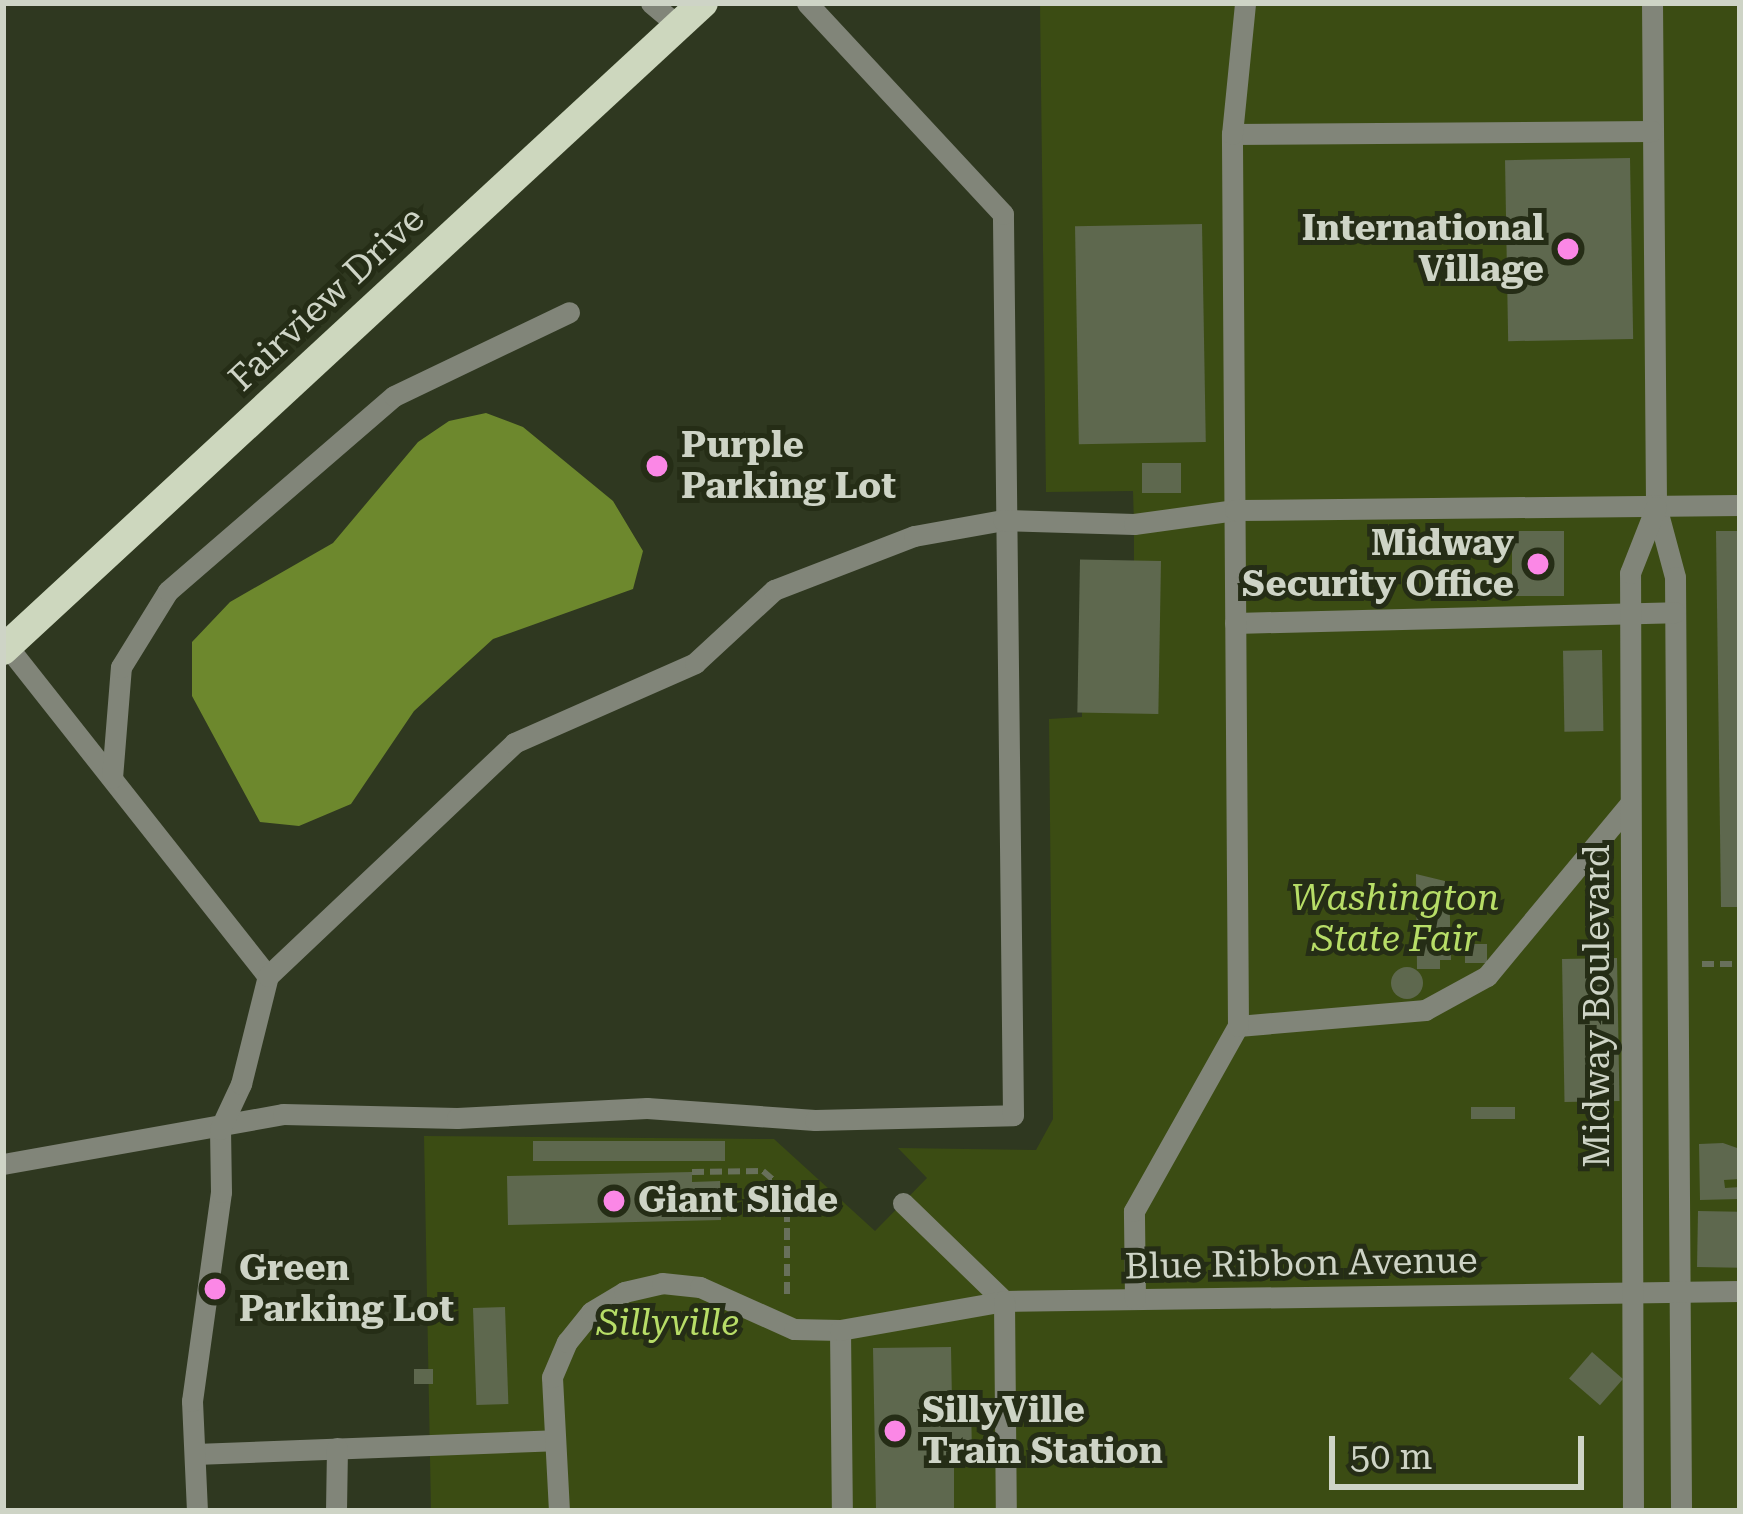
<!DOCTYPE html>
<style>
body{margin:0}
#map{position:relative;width:1743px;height:1514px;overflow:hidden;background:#2f3820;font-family:"Roboto Serif",serif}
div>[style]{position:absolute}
.green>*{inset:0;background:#3b4c13}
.water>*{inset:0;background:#6d882d}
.building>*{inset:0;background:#5e684e;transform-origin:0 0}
.round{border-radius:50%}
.path>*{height:6px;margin-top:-3px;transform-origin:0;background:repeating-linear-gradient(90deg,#68705b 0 12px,transparent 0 18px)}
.minor>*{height:21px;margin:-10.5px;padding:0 10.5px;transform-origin:10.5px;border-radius:10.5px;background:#818579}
.major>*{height:30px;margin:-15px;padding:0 15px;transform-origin:15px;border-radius:15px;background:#cdd7be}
.dots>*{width:33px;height:33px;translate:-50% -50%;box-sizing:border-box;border:6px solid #252d16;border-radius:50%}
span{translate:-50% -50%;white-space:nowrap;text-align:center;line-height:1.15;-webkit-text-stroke:10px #252d16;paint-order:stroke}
.poi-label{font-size:36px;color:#ced4c6;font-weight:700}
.right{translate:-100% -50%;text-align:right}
.left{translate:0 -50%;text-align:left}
.street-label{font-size:36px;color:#ced4c6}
.park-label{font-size:36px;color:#b7dd67;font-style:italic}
.frame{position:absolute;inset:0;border:6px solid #ced4c6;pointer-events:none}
.scale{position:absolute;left:1329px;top:1436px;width:255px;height:54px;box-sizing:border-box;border:6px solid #ced4c6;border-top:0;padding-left:15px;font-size:36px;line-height:42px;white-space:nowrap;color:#ced4c6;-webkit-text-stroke:9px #252d16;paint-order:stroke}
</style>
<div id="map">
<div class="green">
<i style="clip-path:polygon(1040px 3px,1740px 3px,1740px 1511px,431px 1511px,424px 1136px,774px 1139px,875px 1231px,927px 1178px,898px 1148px,1036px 1150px,1053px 1119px,1049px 719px,1082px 717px,1080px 562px,1134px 562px,1134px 524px,1133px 491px,1046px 492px)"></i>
</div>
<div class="water">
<i style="clip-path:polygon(486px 413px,523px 427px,613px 501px,643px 551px,633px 589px,493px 639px,414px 711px,351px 804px,299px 826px,260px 822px,192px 696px,192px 642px,230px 602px,333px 543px,418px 442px,449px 421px)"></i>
</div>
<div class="building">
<i style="left:1630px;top:158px;width:181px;height:125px;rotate:89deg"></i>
<i style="left:1202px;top:224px;width:218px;height:127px;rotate:89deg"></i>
<i style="left:1142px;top:463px;width:39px;height:30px"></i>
<i style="left:1564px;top:531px;width:65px;height:52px;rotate:90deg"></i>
<i style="clip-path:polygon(1716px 531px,1740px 531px,1740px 907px,1721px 907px)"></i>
<i style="left:1390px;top:533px;width:64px;height:25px;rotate:2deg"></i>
<i style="left:1161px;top:561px;width:153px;height:81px;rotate:91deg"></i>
<i style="left:1602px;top:650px;width:81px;height:39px;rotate:89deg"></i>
<i style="clip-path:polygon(1416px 874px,1449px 882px,1451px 960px,1440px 960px,1440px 969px,1417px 969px)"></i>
<i style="left:1465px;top:944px;width:22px;height:19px"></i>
<i style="left:1617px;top:958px;width:143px;height:55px;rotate:89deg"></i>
<i class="round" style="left:1391px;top:967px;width:32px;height:32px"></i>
<i style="left:1471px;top:1107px;width:44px;height:12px"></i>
<i style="left:725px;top:1141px;width:20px;height:192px;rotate:90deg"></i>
<i style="clip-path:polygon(1723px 1143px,1740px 1149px,1740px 1179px,1724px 1180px,1725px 1188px,1740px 1187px,1740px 1199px,1700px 1200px,1699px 1144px)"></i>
<i style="clip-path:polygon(692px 1172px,692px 1182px,720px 1181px,721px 1220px,508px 1225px,507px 1176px)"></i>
<i style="left:1698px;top:1211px;width:42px;height:56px;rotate:1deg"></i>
<i style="left:505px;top:1307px;width:97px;height:32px;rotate:88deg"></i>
<i style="clip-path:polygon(951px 1347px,952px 1402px,971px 1402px,972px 1455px,954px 1456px,954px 1508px,876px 1510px,873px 1348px)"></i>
<i style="left:1592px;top:1352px;width:41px;height:35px;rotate:41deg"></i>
<i style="left:414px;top:1369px;width:19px;height:15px"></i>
</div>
<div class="path">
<i style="left:1702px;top:964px;width:38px"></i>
<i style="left:692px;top:1172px;width:71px;rotate:-0.8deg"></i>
<i style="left:763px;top:1171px;width:32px;rotate:41deg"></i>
<i style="left:787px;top:1192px;width:108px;rotate:90deg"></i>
</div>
<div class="minor">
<i style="left:651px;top:3px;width:35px;rotate:40deg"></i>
<i style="left:1652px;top:3px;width:503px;rotate:89.54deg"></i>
<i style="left:1656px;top:506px;width:73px;rotate:75deg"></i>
<i style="left:1675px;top:577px;width:934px;rotate:89.63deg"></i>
<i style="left:1232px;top:134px;width:420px;rotate:-0.4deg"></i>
<i style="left:1235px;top:623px;width:440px;rotate:-1.4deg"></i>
<i style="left:7px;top:646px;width:421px;rotate:51.7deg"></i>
<i style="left:112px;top:778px;width:111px;rotate:-85.4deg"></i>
<i style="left:121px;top:667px;width:89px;rotate:-58.3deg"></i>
<i style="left:168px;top:591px;width:298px;rotate:-40.8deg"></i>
<i style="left:394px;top:396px;width:194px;rotate:-25.6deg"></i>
<i style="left:1238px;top:1026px;width:188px;rotate:-4.9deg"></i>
<i style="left:1425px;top:1010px;width:71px;rotate:-28.7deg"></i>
<i style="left:1487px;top:976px;width:224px;rotate:-50.3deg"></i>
<i style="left:3px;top:1164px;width:284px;rotate:-10.1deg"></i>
<i style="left:283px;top:1114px;width:174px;rotate:1.3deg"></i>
<i style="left:457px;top:1118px;width:190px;rotate:-3deg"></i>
<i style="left:647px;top:1108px;width:168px;rotate:4.1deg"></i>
<i style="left:815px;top:1120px;width:198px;rotate:-1.4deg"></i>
<i style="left:1013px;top:1115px;width:901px;rotate:-90.64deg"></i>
<i style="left:1003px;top:214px;width:288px;rotate:-132.9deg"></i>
<i style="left:903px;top:1203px;width:141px;rotate:44.1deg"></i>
<i style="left:1004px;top:1301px;width:736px;rotate:-0.78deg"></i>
<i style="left:1135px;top:1299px;width:88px;rotate:-90.7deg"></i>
<i style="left:1134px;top:1211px;width:212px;rotate:-60.7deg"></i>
<i style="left:1238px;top:1026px;width:892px;rotate:-90.39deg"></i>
<i style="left:1232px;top:134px;width:132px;rotate:-84.3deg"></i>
<i style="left:840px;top:1330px;width:181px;rotate:89.4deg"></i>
<i style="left:195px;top:1454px;width:359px;rotate:-2.2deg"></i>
<i style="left:197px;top:1511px;width:110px;rotate:-92.6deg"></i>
<i style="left:192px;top:1401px;width:211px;rotate:-82.1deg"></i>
<i style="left:221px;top:1192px;width:63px;rotate:-90.9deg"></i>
<i style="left:220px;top:1129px;width:50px;rotate:-65deg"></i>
<i style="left:241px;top:1084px;width:111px;rotate:-76deg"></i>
<i style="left:268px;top:976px;width:339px;rotate:-43.4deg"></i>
<i style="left:514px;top:743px;width:198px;rotate:-23.8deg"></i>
<i style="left:695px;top:663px;width:108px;rotate:-42.7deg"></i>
<i style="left:774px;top:590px;width:150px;rotate:-21.1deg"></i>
<i style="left:914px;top:536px;width:90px;rotate:-10.2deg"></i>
<i style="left:1003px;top:520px;width:131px;rotate:1.7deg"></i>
<i style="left:1134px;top:524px;width:102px;rotate:-7.9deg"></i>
<i style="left:1235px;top:510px;width:505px;rotate:-0.57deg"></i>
<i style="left:336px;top:1511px;width:63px;rotate:-89.1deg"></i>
<i style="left:559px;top:1511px;width:134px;rotate:-93deg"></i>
<i style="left:552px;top:1377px;width:38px;rotate:-67deg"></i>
<i style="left:567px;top:1342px;width:38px;rotate:-51deg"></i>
<i style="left:591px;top:1312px;width:39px;rotate:-31deg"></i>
<i style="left:624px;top:1292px;width:39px;rotate:-13deg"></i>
<i style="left:662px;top:1283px;width:38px;rotate:6deg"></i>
<i style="left:700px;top:1287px;width:103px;rotate:24.1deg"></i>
<i style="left:794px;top:1329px;width:46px;rotate:1.2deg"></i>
<i style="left:840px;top:1330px;width:167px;rotate:-10deg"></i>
<i style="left:1004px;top:1301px;width:210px;rotate:89.5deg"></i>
<i style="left:1633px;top:1511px;width:938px;rotate:-90.18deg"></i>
<i style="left:1630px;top:573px;width:71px;rotate:-68.5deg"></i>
</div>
<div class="major">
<i style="left:3px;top:650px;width:953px;rotate:-42.75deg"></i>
</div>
<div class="dots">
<i style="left:1568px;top:249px;background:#fb87e6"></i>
<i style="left:657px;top:466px;background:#fb87e6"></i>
<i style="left:1538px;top:564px;background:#fb87e6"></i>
<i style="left:614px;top:1201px;background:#fb87e6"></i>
<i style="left:215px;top:1289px;background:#fb87e6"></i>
<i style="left:895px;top:1431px;background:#fb87e6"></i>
</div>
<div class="poi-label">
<span class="right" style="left:1544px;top:249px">International<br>Village</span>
<span class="left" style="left:681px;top:466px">Purple<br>Parking Lot</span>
<span class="right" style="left:1514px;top:564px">Midway<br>Security Office</span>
<span class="left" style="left:638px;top:1201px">Giant Slide</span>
<span class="left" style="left:239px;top:1289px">Green<br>Parking Lot</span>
<span class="left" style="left:922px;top:1431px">SillyVille<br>Train Station</span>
</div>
<div class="street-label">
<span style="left:327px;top:299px;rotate:-43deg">Fairview Drive</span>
<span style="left:1598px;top:1006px;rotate:-90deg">Midway Boulevard</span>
<span style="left:1301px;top:1264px;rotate:-1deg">Blue Ribbon Avenue</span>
</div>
<div class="park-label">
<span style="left:1395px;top:919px">Washington<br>State Fair</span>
<span style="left:668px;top:1324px">Sillyville</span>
</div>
<div class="frame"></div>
<div class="scale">50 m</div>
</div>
